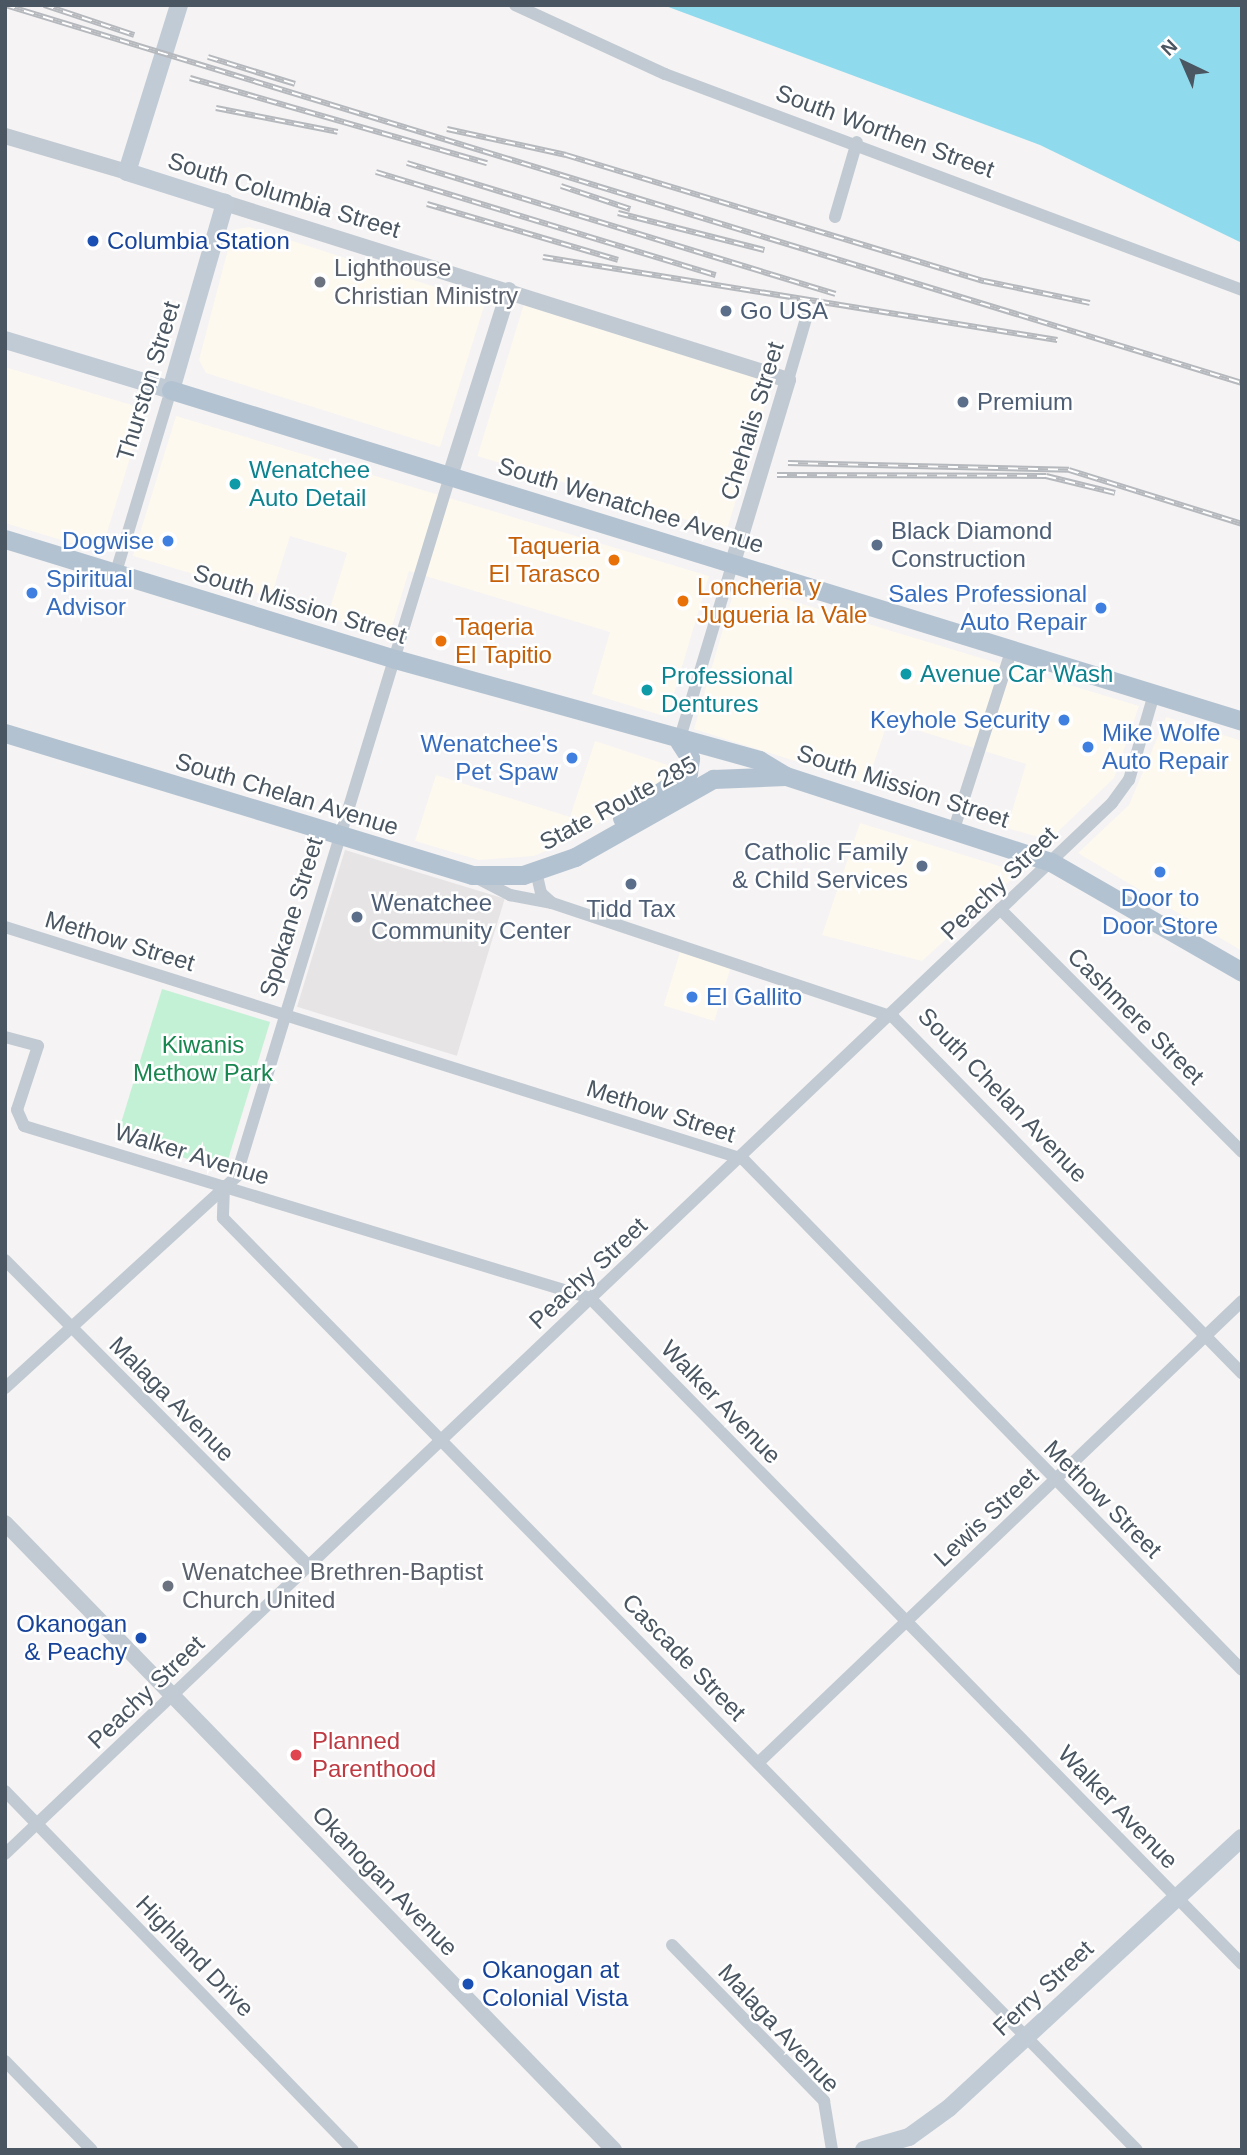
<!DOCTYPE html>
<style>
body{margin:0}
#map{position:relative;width:1247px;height:2155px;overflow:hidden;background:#f5f3f3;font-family:Arial,sans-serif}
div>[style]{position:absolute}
.commercial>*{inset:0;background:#fdf9ef;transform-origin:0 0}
.education>*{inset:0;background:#e6e4e5;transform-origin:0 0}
.green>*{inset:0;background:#c3f1d5;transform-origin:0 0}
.water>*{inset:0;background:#90daee}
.minor>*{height:12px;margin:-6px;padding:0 6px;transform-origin:6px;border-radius:6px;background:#c1cad2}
.tertiary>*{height:16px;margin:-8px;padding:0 8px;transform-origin:8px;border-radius:8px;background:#c1cad2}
.secondary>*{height:18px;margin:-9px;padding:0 9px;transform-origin:9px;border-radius:9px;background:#c1cbd6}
.primary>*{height:19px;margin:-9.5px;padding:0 9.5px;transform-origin:9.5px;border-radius:9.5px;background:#b3c2d1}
.rail>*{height:6px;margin-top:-3px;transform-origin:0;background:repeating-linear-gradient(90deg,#fff 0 10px,#b5b8bd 0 20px);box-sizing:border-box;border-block:2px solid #b5b8bd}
.dots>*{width:19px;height:19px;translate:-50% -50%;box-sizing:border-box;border:4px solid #fff;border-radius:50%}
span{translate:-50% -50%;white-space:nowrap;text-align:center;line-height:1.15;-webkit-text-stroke:5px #fff;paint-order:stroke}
.street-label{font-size:24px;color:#4a5661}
.transit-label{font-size:24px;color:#164399}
.left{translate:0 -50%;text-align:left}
.right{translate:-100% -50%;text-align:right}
.worship-label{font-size:24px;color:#5b616d}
.service-label{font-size:24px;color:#4e5e75}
.culture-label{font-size:24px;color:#0d838f}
.shop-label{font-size:24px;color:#366cbe}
.food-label{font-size:24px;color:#c56008}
.park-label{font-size:24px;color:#17864f}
.health-label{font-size:24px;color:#be3a42}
.frame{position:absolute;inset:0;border:7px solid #4a5661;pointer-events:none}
.north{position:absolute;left:1149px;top:28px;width:70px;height:70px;-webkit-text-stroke:5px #fff;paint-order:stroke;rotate:316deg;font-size:19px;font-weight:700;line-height:28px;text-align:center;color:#4a5661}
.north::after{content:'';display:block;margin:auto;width:24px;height:32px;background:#4a5661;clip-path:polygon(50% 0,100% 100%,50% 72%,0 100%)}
</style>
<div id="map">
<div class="commercial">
<i style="clip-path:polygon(249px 227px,485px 303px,440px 447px,206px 373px,199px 360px,233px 230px)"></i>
<i style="left:524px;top:304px;width:260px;height:159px;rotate:17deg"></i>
<i style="clip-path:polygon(5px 367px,145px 409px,101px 552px,5px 523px)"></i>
<i style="clip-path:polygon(176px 416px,709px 576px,667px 717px,592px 694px,610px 632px,409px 571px,389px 636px,327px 618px,347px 553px,290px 536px,271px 597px,133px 556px)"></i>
<i style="clip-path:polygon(736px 584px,1139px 706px,1114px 778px,1049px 840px,1007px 828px,1026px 764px,888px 721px,867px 784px,694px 729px)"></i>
<i style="clip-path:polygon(1166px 717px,1242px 741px,1242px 951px,1078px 853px,1129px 805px)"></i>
<i style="clip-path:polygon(595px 741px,680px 769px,576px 838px,534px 856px,479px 860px,415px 841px,436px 775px,570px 817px)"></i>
<i style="clip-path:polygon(860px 823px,1012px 870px,1012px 879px,922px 961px,822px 935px)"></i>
<i style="left:680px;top:952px;width:53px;height:56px;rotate:17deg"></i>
</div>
<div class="education">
<i style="left:345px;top:850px;width:167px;height:164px;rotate:17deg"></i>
</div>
<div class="green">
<i style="left:162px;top:989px;width:113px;height:155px;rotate:17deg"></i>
</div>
<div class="water">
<i style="clip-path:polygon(663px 5px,1242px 5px,1242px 243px,1040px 145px)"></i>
</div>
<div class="minor">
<i style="left:515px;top:5px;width:165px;rotate:24.7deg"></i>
<i style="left:665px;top:74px;width:616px;rotate:20.52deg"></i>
<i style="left:835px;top:217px;width:78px;rotate:-73.7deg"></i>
<i style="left:788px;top:380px;width:68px;rotate:-73.7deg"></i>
<i style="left:116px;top:572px;width:190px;rotate:-73.2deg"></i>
<i style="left:679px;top:741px;width:187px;rotate:-73.2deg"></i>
<i style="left:954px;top:829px;width:190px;rotate:-72.2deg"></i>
<i style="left:473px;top:876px;width:42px;rotate:27.2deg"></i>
<i style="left:510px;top:895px;width:43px;rotate:10.8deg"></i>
<i style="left:552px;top:903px;width:15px;rotate:-138deg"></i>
<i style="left:541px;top:893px;width:22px;rotate:-103deg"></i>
<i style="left:552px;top:903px;width:360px;rotate:18.5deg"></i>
<i style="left:893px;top:1017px;width:499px;rotate:45.6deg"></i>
<i style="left:1000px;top:909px;width:343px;rotate:45.1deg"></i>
<i style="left:5px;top:927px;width:774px;rotate:17.45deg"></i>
<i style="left:743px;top:1159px;width:714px;rotate:45.68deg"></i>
<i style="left:5px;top:1037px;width:34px;rotate:15deg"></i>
<i style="left:38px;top:1046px;width:67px;rotate:108.2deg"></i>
<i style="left:17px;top:1110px;width:17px;rotate:66deg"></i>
<i style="left:24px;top:1126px;width:592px;rotate:16.9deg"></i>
<i style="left:590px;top:1298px;width:932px;rotate:45.61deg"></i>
<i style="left:224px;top:1186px;width:32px;rotate:92deg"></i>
<i style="left:223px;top:1218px;width:1305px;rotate:45.56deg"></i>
<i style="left:5px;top:1260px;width:431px;rotate:45.2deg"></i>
<i style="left:5px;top:1388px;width:313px;rotate:-42.4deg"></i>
<i style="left:236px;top:1177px;width:733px;rotate:-73.02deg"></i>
<i style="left:758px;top:1763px;width:669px;rotate:-43.67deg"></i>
<i style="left:5px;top:1791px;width:500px;rotate:45.9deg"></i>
<i style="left:5px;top:1854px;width:1526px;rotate:-43.51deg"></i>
<i style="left:1112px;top:803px;width:29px;rotate:-54deg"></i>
<i style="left:1129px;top:780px;width:90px;rotate:-73.8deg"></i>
<i style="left:672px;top:1945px;width:218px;rotate:45.7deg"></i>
<i style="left:824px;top:2101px;width:50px;rotate:80.7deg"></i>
<i style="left:5px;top:2061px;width:124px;rotate:45.7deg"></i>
</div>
<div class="tertiary">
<i style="left:5px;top:136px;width:127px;rotate:16.4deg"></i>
<i style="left:225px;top:203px;width:590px;rotate:17.45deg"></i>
<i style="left:788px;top:380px;width:190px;rotate:106.8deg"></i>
<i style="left:450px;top:476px;width:195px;rotate:-72.4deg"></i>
<i style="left:5px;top:1523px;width:874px;rotate:45.83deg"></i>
</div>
<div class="secondary">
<i style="left:5px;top:340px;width:173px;rotate:16.8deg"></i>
<i style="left:171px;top:390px;width:195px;rotate:-73.9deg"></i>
<i style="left:225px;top:203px;width:103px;rotate:-162.4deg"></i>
<i style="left:127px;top:172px;width:175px;rotate:-72.7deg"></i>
<i style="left:864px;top:2150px;width:47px;rotate:-16.1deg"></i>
<i style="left:909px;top:2137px;width:49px;rotate:-35.9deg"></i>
<i style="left:949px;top:2108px;width:398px;rotate:-42.7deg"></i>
</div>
<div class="primary">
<i style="left:171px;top:390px;width:1121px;rotate:17.17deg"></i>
<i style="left:5px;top:539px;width:408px;rotate:17.1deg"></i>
<i style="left:395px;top:659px;width:378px;rotate:15.5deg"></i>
<i style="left:759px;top:760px;width:31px;rotate:31deg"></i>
<i style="left:786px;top:776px;width:279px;rotate:18deg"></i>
<i style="left:1051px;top:862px;width:220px;rotate:29.9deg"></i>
<i style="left:5px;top:733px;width:488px;rotate:16.9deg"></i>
<i style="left:472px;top:875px;width:51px"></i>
<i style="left:523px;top:875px;width:55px;rotate:-19.1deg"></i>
<i style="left:575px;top:857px;width:159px;rotate:-29.5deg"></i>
<i style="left:713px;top:779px;width:72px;rotate:-2.4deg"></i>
<i style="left:622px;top:818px;width:80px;rotate:-34.3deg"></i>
<i style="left:688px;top:773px;width:15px;rotate:-82deg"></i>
<i style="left:690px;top:758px;width:20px;rotate:-123deg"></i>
</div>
<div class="rail">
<i style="left:5px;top:5px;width:1293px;rotate:16.99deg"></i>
<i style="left:44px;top:5px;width:95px;rotate:18.4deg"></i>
<i style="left:208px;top:57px;width:91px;rotate:17.2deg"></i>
<i style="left:190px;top:78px;width:309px;rotate:16deg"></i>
<i style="left:216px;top:108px;width:124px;rotate:11.1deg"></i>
<i style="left:447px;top:129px;width:122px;rotate:12.3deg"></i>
<i style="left:566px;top:155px;width:437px;rotate:16.8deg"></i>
<i style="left:984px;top:281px;width:108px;rotate:11.7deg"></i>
<i style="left:407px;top:163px;width:448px;rotate:17deg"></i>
<i style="left:376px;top:172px;width:355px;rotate:16.9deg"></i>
<i style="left:561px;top:186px;width:73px;rotate:18.4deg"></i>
<i style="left:427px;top:204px;width:199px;rotate:16.3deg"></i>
<i style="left:618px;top:213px;width:151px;rotate:14.2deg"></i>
<i style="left:543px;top:257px;width:521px;rotate:9.17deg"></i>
<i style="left:788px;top:463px;width:281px;rotate:1.4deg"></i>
<i style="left:1069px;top:470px;width:181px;rotate:17.3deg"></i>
<i style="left:777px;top:475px;width:269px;rotate:0.2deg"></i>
<i style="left:1046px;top:476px;width:71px;rotate:13.8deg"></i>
</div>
<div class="dots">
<i style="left:93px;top:241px;background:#1a4fb4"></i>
<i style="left:320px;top:282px;background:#6b7280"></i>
<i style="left:726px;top:311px;background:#5c6f8a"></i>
<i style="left:963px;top:402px;background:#5c6f8a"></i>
<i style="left:235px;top:484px;background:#0f9aa8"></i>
<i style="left:168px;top:541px;background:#3f7fe0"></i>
<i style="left:877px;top:545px;background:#5c6f8a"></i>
<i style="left:614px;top:560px;background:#e8710a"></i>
<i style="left:32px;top:593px;background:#3f7fe0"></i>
<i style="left:683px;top:601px;background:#e8710a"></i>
<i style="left:1101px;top:608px;background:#3f7fe0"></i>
<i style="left:441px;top:641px;background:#e8710a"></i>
<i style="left:906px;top:674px;background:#0f9aa8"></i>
<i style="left:647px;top:690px;background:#0f9aa8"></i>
<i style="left:1064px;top:720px;background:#3f7fe0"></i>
<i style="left:1088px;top:747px;background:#3f7fe0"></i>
<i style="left:572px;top:758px;background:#3f7fe0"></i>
<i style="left:922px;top:866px;background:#5c6f8a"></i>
<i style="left:1160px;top:872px;background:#3f7fe0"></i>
<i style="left:631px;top:884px;background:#5c6f8a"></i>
<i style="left:357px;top:917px;background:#5c6f8a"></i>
<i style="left:692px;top:997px;background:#3f7fe0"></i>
<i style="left:168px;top:1586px;background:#6b7280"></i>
<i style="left:141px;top:1638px;background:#1a4fb4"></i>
<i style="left:296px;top:1755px;background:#e0444e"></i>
<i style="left:468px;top:1984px;background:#1a4fb4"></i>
</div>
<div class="street-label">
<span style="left:885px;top:131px;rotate:20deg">South Worthen Street</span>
<span style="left:284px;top:195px;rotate:17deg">South Columbia Street</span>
<span style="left:148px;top:381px;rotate:-73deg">Thurston Street</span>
<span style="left:752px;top:421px;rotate:-73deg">Chehalis Street</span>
<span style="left:631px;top:505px;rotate:17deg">South Wenatchee Avenue</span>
<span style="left:300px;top:604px;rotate:17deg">South Mission Street</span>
<span style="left:903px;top:786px;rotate:18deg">South Mission Street</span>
<span style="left:287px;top:794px;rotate:17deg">South Chelan Avenue</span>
<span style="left:618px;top:803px;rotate:-28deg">State Route 285</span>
<span style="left:999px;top:883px;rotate:-44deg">Peachy Street</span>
<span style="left:291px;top:917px;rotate:-73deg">Spokane Street</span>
<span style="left:120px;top:941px;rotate:17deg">Methow Street</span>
<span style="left:1136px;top:1016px;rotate:45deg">Cashmere Street</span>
<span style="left:1003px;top:1095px;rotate:46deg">South Chelan Avenue</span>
<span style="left:661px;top:1111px;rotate:18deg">Methow Street</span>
<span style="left:192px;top:1154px;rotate:17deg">Walker Avenue</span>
<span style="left:588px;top:1273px;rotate:-43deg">Peachy Street</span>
<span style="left:172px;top:1399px;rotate:45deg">Malaga Avenue</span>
<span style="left:721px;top:1402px;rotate:46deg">Walker Avenue</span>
<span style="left:1103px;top:1499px;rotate:45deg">Methow Street</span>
<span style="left:986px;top:1517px;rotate:-43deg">Lewis Street</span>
<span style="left:684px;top:1657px;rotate:46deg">Cascade Street</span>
<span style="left:146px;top:1692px;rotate:-44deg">Peachy Street</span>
<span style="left:1118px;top:1807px;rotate:46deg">Walker Avenue</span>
<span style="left:385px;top:1881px;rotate:46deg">Okanogan Avenue</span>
<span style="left:195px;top:1956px;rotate:46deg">Highland Drive</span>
<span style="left:1043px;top:1988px;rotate:-43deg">Ferry Street</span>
<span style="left:779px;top:2028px;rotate:47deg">Malaga Avenue</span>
</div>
<div class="transit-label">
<span class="left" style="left:107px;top:241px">Columbia Station</span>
<span class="right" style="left:127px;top:1638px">Okanogan<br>&amp; Peachy</span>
<span class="left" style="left:482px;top:1984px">Okanogan at<br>Colonial Vista</span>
</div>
<div class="worship-label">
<span class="left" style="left:334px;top:282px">Lighthouse<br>Christian Ministry</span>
<span class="left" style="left:182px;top:1586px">Wenatchee Brethren-Baptist<br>Church United</span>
</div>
<div class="service-label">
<span class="left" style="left:740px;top:311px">Go USA</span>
<span class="left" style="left:977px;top:402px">Premium</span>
<span class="left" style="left:891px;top:545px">Black Diamond<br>Construction</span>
<span class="right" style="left:908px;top:866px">Catholic Family<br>&amp; Child Services</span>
<span class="left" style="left:371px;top:917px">Wenatchee<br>Community Center</span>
<span style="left:631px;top:909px">Tidd Tax</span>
</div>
<div class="culture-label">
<span class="left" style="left:249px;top:484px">Wenatchee<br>Auto Detail</span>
<span class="left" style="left:920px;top:674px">Avenue Car Wash</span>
<span class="left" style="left:661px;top:690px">Professional<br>Dentures</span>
</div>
<div class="shop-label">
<span class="right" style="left:154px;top:541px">Dogwise</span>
<span class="left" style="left:46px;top:593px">Spiritual<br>Advisor</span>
<span class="right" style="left:1087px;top:608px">Sales Professional<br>Auto Repair</span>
<span class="right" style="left:1050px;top:720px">Keyhole Security</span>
<span class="left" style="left:1102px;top:747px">Mike Wolfe<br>Auto Repair</span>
<span class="right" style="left:558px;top:758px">Wenatchee's<br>Pet Spaw</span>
<span style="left:1160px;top:912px">Door to<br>Door Store</span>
<span class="left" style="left:706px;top:997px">El Gallito</span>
</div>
<div class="food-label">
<span class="right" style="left:600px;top:560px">Taqueria<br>El Tarasco</span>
<span class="left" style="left:697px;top:601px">Loncheria y<br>Jugueria la Vale</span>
<span class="left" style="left:455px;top:641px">Taqeria<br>El Tapitio</span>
</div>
<div class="park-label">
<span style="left:203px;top:1059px">Kiwanis<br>Methow Park</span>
</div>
<div class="health-label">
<span class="left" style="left:312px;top:1755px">Planned<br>Parenthood</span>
</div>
<div class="frame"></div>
<div class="north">N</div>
</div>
